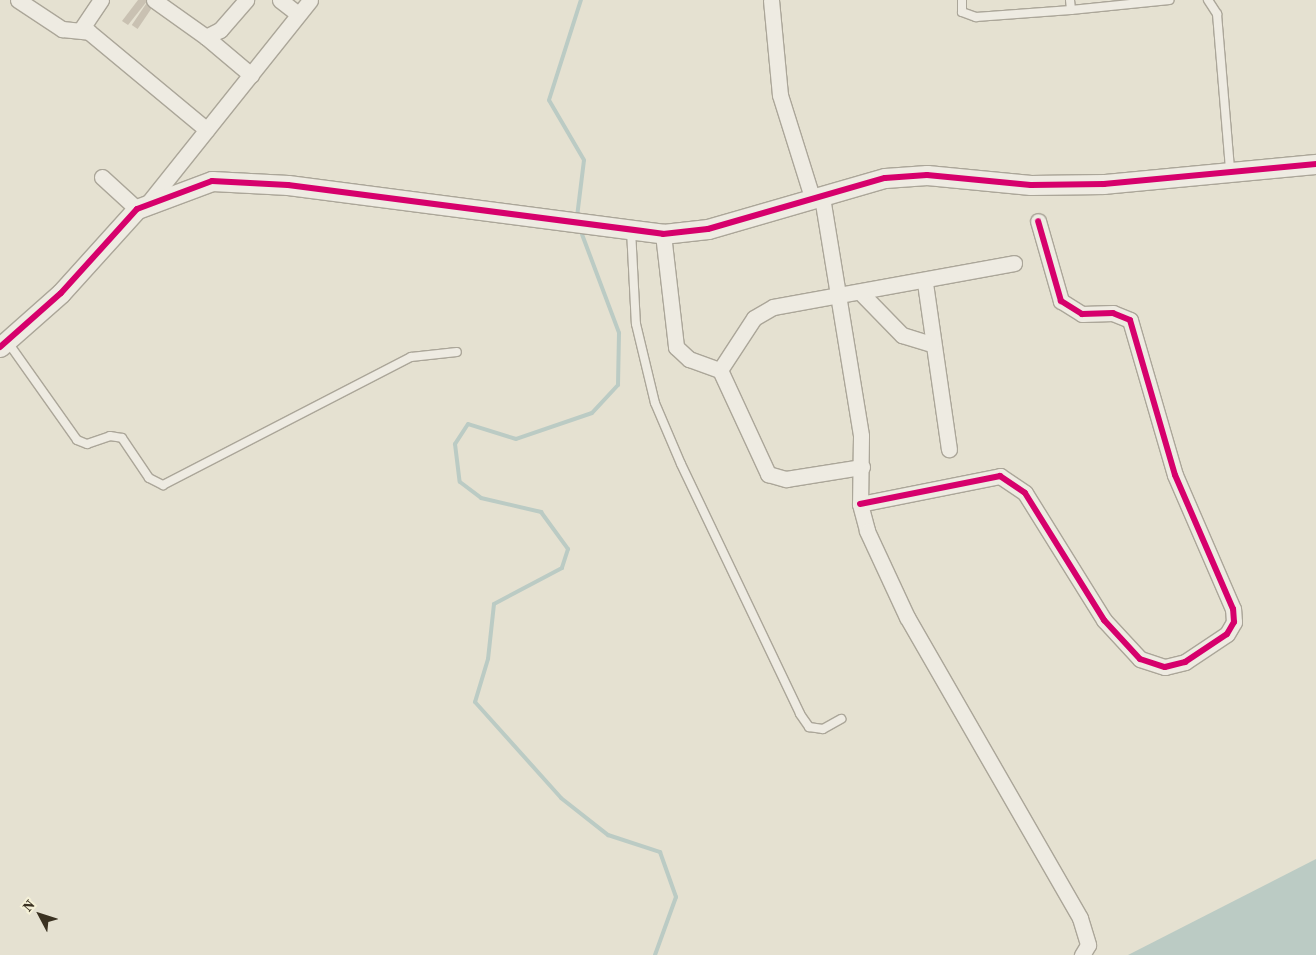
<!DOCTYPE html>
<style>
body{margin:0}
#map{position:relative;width:1316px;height:955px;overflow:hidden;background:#e5e1d1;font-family:"Source Serif 4",serif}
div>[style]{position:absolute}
.water>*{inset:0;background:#bbcbc4}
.stream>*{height:4px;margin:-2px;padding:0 2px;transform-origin:2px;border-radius:2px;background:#bbcbc4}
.building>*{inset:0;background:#c9c1b2;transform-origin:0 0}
.roads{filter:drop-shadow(1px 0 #aba699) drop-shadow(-1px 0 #aba699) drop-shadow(0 1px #aba699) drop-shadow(0 -1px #aba699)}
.service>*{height:8px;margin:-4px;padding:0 4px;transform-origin:4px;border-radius:4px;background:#eeebe2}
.minor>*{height:15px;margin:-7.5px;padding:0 7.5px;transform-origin:7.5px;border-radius:7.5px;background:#eeebe2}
.tertiary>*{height:19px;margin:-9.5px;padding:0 9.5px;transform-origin:9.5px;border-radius:9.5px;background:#eeebe2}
.cycleway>*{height:6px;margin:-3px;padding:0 3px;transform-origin:3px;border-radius:3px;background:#d6006c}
span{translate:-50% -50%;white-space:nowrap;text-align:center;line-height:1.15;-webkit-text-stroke:4px #f5f1d8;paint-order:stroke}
.north{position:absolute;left:15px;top:890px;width:50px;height:50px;-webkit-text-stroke:4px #f5f1d8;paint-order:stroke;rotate:310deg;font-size:14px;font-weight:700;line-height:20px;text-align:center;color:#3a3121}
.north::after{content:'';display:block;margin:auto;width:18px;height:22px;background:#3a3121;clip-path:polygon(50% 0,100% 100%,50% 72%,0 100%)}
</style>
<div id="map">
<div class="water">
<i style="clip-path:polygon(1316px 859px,1316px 955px,1128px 955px)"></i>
</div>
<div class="stream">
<i style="left:577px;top:217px;width:57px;rotate:-83deg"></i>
<i style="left:584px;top:160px;width:69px;rotate:-120.3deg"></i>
<i style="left:549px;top:100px;width:105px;rotate:-72.3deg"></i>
<i style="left:580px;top:229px;width:111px;rotate:69.4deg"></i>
<i style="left:619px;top:333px;width:52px;rotate:91.1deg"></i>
<i style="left:618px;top:385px;width:38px;rotate:133deg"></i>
<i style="left:592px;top:413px;width:80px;rotate:161.1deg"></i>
<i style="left:516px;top:439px;width:50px;rotate:-162.6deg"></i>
<i style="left:468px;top:424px;width:24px;rotate:123deg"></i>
<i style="left:455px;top:444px;width:38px;rotate:83deg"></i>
<i style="left:460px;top:482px;width:26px;rotate:37deg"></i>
<i style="left:481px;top:498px;width:62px;rotate:13.1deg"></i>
<i style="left:541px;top:512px;width:46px;rotate:53.9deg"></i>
<i style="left:568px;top:549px;width:20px;rotate:108deg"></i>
<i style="left:562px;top:568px;width:77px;rotate:152.1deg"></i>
<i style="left:494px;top:604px;width:55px;rotate:96.2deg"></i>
<i style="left:488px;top:659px;width:45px;rotate:106.8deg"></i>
<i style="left:475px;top:702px;width:129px;rotate:48.1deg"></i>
<i style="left:561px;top:798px;width:60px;rotate:38.2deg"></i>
<i style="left:608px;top:835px;width:55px;rotate:18.1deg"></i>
<i style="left:660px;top:852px;width:48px;rotate:70.4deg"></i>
<i style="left:676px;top:897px;width:62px;rotate:109.9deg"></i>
</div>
<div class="building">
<i style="clip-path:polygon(138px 0,148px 0,128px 25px,122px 21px)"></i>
<i style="left:148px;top:1px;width:7px;height:29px;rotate:34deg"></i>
</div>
<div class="roads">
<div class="service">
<i style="left:962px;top:0;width:12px;rotate:90deg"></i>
<i style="left:962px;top:12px;width:15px;rotate:20deg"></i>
<i style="left:976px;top:17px;width:95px;rotate:-4.2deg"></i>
<i style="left:1070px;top:0;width:10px;rotate:84deg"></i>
<i style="left:1071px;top:10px;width:99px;rotate:-5.8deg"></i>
<i style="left:1208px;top:0;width:17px;rotate:57deg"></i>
<i style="left:1217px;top:14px;width:157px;rotate:85.2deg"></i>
<i style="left:631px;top:230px;width:94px;rotate:87deg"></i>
<i style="left:636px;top:324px;width:81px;rotate:76.5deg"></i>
<i style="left:655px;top:403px;width:66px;rotate:66.9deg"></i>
<i style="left:681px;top:464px;width:277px;rotate:64.5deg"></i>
<i style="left:800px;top:714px;width:16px;rotate:55deg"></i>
<i style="left:809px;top:727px;width:14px;rotate:8deg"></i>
<i style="left:823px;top:729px;width:21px;rotate:-29deg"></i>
<i style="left:7px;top:341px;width:121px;rotate:54.7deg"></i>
<i style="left:77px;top:440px;width:11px;rotate:22deg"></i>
<i style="left:87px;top:444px;width:24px;rotate:-19deg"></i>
<i style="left:110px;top:436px;width:12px;rotate:9deg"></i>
<i style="left:122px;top:438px;width:48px;rotate:56deg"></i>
<i style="left:149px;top:478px;width:16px;rotate:27deg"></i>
<i style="left:163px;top:485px;width:279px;rotate:-27.3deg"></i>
<i style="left:411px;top:357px;width:46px;rotate:-6.2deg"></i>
</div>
<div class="minor">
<i style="left:18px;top:0;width:53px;rotate:33.4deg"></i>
<i style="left:62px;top:29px;width:27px;rotate:6deg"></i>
<i style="left:89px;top:32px;width:153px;rotate:39.7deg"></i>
<i style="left:154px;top:0;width:64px;rotate:35.4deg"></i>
<i style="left:206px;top:37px;width:16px;rotate:-27deg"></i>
<i style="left:220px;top:30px;width:40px;rotate:-49deg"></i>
<i style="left:280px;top:0;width:23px;rotate:38deg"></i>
<i style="left:771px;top:0;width:95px;rotate:84.6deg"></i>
<i style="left:780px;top:95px;width:110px;rotate:72.6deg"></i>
<i style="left:82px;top:28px;width:34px;rotate:-56deg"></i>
<i style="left:206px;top:37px;width:59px;rotate:40.2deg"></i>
<i style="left:102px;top:177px;width:47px;rotate:42.4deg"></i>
<i style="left:822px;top:197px;width:242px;rotate:80.7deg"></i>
<i style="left:861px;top:436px;width:68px;rotate:90.8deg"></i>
<i style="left:860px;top:504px;width:28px;rotate:75deg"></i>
<i style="left:867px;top:531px;width:95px;rotate:65.1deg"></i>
<i style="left:907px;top:617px;width:347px;rotate:60.1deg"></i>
<i style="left:1080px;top:918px;width:28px;rotate:73deg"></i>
<i style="left:1088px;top:945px;width:12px;rotate:121deg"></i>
<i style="left:149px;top:202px;width:258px;rotate:-51.4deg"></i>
<i style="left:663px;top:234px;width:114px;rotate:83.4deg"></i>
<i style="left:676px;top:347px;width:18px;rotate:43deg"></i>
<i style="left:689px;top:359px;width:33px;rotate:20deg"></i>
<i style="left:720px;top:370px;width:115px;rotate:65.2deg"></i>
<i style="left:768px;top:474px;width:19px;rotate:16deg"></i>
<i style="left:786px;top:479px;width:77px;rotate:-9deg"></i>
<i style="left:925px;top:283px;width:168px;rotate:81.8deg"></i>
<i style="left:861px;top:293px;width:59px;rotate:45.7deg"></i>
<i style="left:902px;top:335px;width:31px;rotate:17deg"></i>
<i style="left:720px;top:370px;width:62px;rotate:-56.8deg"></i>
<i style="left:754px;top:318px;width:22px;rotate:-30deg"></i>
<i style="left:773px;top:307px;width:245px;rotate:-10.3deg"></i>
<i style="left:860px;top:504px;width:143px;rotate:-11.3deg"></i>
<i style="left:1000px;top:476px;width:30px;rotate:34deg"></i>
<i style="left:1025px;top:493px;width:150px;rotate:58.1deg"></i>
<i style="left:1104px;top:620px;width:53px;rotate:47.3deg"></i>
<i style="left:1140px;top:659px;width:26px;rotate:18deg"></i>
<i style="left:1165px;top:667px;width:21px;rotate:-14deg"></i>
<i style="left:1185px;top:662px;width:50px;rotate:-33.7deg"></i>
<i style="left:1227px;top:634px;width:14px;rotate:-60deg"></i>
<i style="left:1234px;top:622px;width:13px;rotate:-94deg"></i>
<i style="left:1233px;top:609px;width:146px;rotate:-113.4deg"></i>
<i style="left:1175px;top:475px;width:161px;rotate:-106.2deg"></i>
<i style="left:1130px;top:320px;width:18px;rotate:-158deg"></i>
<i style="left:1113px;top:313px;width:31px;rotate:178deg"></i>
<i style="left:1082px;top:314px;width:25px;rotate:-148deg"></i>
<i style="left:1061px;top:301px;width:83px;rotate:-106deg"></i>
</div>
<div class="tertiary">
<i style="left:0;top:347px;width:81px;rotate:-41.5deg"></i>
<i style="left:61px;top:293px;width:113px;rotate:-47.9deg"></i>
<i style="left:137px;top:209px;width:80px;rotate:-20.5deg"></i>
<i style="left:212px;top:181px;width:76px;rotate:3deg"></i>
<i style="left:288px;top:185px;width:378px;rotate:7.4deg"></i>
<i style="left:663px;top:234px;width:45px;rotate:-6.3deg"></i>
<i style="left:708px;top:229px;width:184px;rotate:-16.1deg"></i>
<i style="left:885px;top:178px;width:42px;rotate:-4.1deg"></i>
<i style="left:927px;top:175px;width:104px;rotate:5.5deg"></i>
<i style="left:1031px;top:185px;width:73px;rotate:-0.8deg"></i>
<i style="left:1104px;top:184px;width:213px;rotate:-5.4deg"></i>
</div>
</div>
<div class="cycleway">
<i style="left:0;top:347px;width:81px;rotate:-41.5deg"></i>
<i style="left:61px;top:293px;width:113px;rotate:-47.9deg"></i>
<i style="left:137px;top:209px;width:80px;rotate:-20.5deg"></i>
<i style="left:212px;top:181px;width:76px;rotate:3deg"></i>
<i style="left:288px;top:185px;width:378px;rotate:7.4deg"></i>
<i style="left:663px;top:234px;width:45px;rotate:-6.3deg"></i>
<i style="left:708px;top:229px;width:184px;rotate:-16.1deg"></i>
<i style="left:885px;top:178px;width:42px;rotate:-4.1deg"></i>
<i style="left:927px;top:175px;width:104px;rotate:5.5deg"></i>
<i style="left:1031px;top:185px;width:73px;rotate:-0.8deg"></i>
<i style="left:1104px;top:184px;width:213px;rotate:-5.4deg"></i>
<i style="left:860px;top:504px;width:143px;rotate:-11.3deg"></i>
<i style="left:1000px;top:476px;width:30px;rotate:34deg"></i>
<i style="left:1025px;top:493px;width:150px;rotate:58.1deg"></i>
<i style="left:1104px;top:620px;width:53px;rotate:47.3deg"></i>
<i style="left:1140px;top:659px;width:26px;rotate:18deg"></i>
<i style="left:1165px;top:667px;width:21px;rotate:-14deg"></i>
<i style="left:1185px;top:662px;width:50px;rotate:-33.7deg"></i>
<i style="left:1227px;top:634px;width:14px;rotate:-60deg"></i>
<i style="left:1234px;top:622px;width:13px;rotate:-94deg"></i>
<i style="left:1233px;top:609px;width:146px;rotate:-113.4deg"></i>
<i style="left:1175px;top:475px;width:161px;rotate:-106.2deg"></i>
<i style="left:1130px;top:320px;width:18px;rotate:-158deg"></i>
<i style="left:1113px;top:313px;width:31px;rotate:178deg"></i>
<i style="left:1082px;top:314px;width:25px;rotate:-148deg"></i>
<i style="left:1061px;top:301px;width:83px;rotate:-106deg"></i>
</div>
<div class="north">N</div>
</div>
